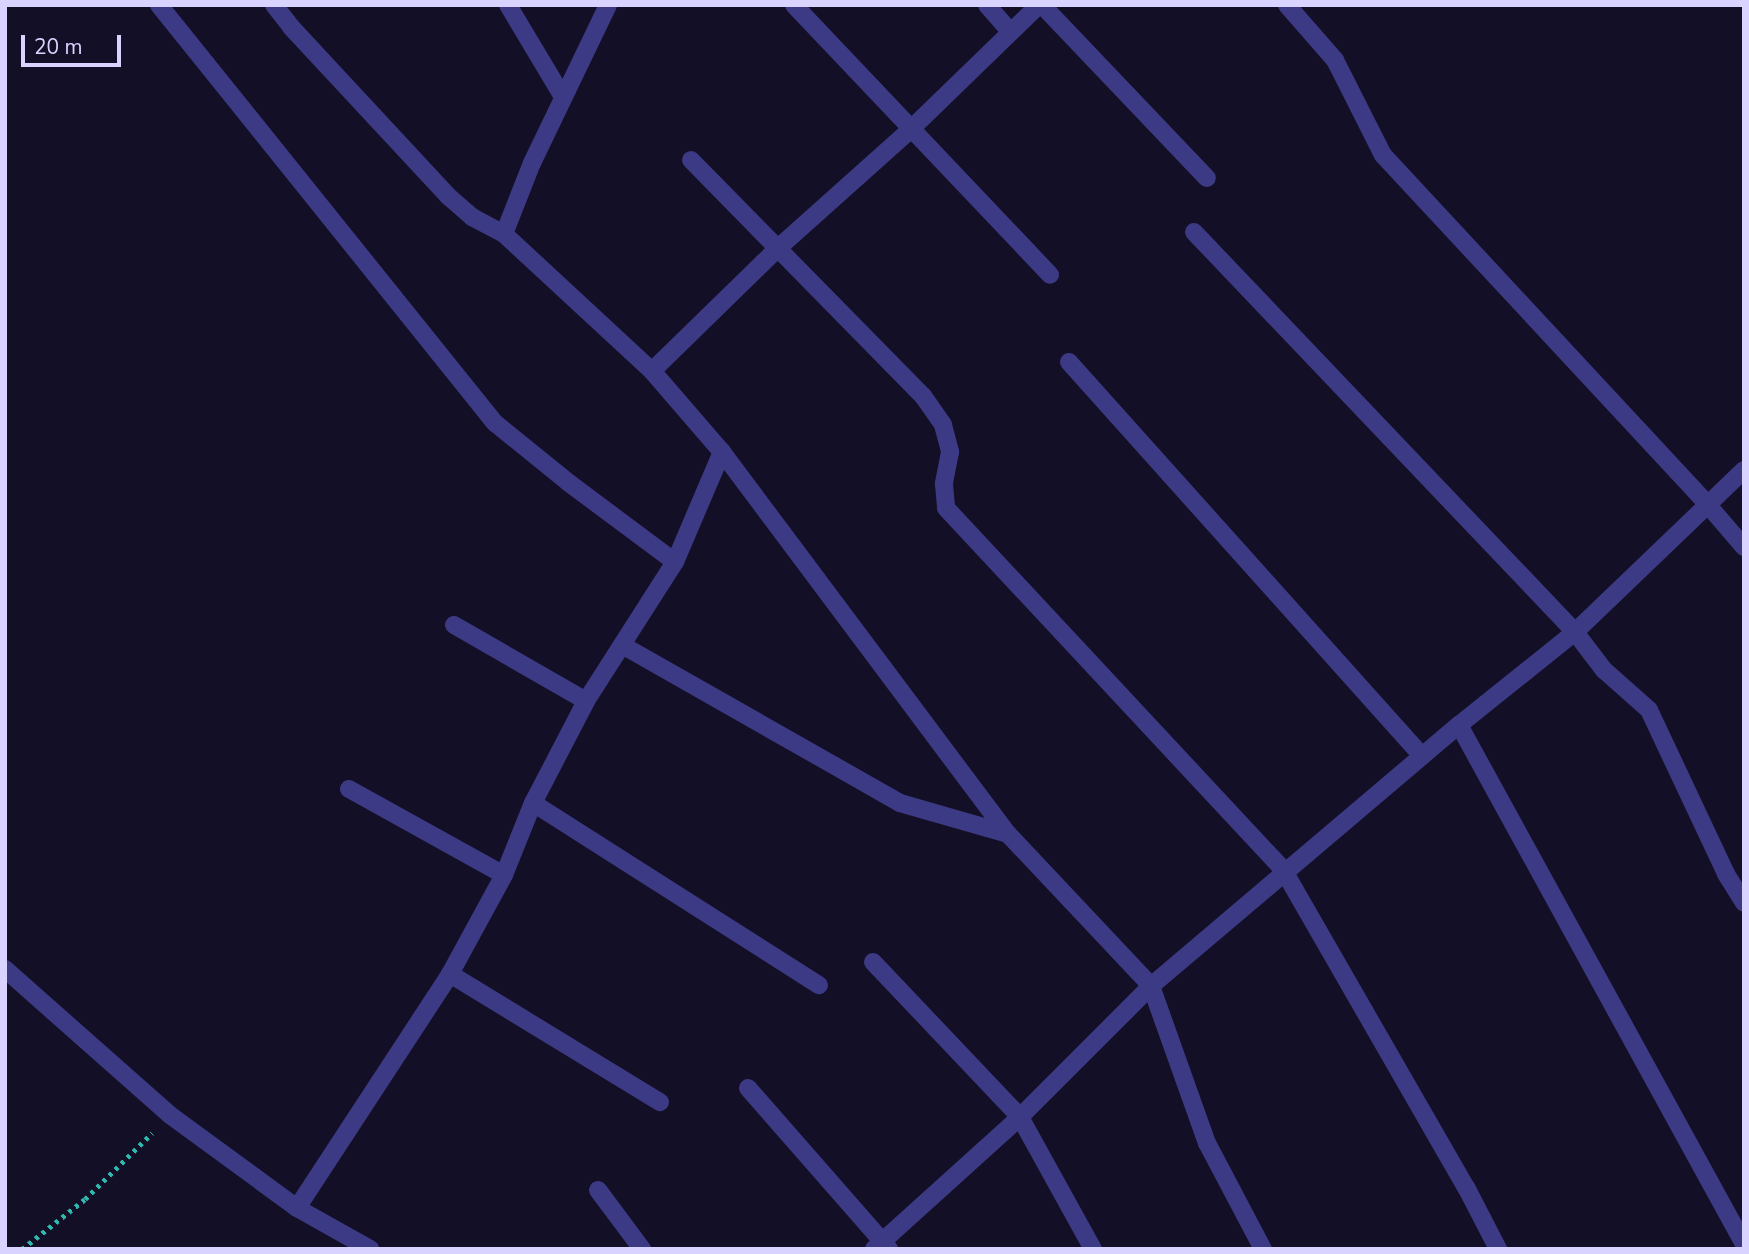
<!DOCTYPE html>
<style>
body{margin:0}
#map{position:relative;width:1749px;height:1254px;overflow:hidden;background:#130f26;font-family:"Nunito Sans",sans-serif}
div>[style]{position:absolute}
.path>*{height:4.5px;margin-top:-2.25px;transform-origin:0;background:repeating-linear-gradient(90deg,#2fb8b0 0 3.5px,transparent 0 8.5px)}
.minor>*{height:18px;margin:-9px;padding:0 9px;transform-origin:9px;border-radius:9px;background:#3d3a85}
span{translate:-50% -50%;white-space:nowrap;text-align:center;line-height:1.15;-webkit-text-stroke:5px #130f26;paint-order:stroke}
.frame{position:absolute;inset:0;border:7px solid #d9d4ff;pointer-events:none}
.scale{position:absolute;left:21px;top:35px;width:100px;height:32px;box-sizing:border-box;border:4px solid #d9d4ff;border-top:0;padding-left:9px;font-size:21px;line-height:24px;white-space:nowrap;color:#d9d4ff;-webkit-text-stroke:5px #130f26;paint-order:stroke}
</style>
<div id="map">
<div class="path">
<i style="left:22px;top:1249px;width:80px;rotate:-38.4deg"></i>
<i style="left:85px;top:1199px;width:94px;rotate:-44.6deg"></i>
</div>
<div class="minor">
<i style="left:159px;top:5px;width:536px;rotate:51.21deg"></i>
<i style="left:495px;top:423px;width:95px;rotate:39deg"></i>
<i style="left:569px;top:483px;width:132px;rotate:36.7deg"></i>
<i style="left:274px;top:5px;width:28px;rotate:52deg"></i>
<i style="left:291px;top:27px;width:231px;rotate:47.1deg"></i>
<i style="left:448px;top:196px;width:32px;rotate:41deg"></i>
<i style="left:472px;top:217px;width:36px;rotate:28deg"></i>
<i style="left:508px;top:5px;width:107px;rotate:59.1deg"></i>
<i style="left:794px;top:5px;width:372px;rotate:46.5deg"></i>
<i style="left:987px;top:5px;width:35px;rotate:49deg"></i>
<i style="left:1042px;top:5px;width:239px;rotate:46.4deg"></i>
<i style="left:1287px;top:5px;width:73px;rotate:48.9deg"></i>
<i style="left:1335px;top:60px;width:106px;rotate:63.2deg"></i>
<i style="left:1383px;top:155px;width:476px;rotate:47.1deg"></i>
<i style="left:1707px;top:504px;width:57px;rotate:49.3deg"></i>
<i style="left:691px;top:160px;width:331px;rotate:45.5deg"></i>
<i style="left:923px;top:396px;width:35px;rotate:55deg"></i>
<i style="left:943px;top:425px;width:28px;rotate:75deg"></i>
<i style="left:950px;top:452px;width:33px;rotate:101deg"></i>
<i style="left:944px;top:484px;width:24px;rotate:85deg"></i>
<i style="left:946px;top:508px;width:496px;rotate:47deg"></i>
<i style="left:1284px;top:871px;width:365px;rotate:60.1deg"></i>
<i style="left:1466px;top:1187px;width:70px;rotate:62.7deg"></i>
<i style="left:1194px;top:232px;width:552px;rotate:46.39deg"></i>
<i style="left:1575px;top:632px;width:48px;rotate:52.7deg"></i>
<i style="left:1604px;top:670px;width:60px;rotate:41.6deg"></i>
<i style="left:1649px;top:710px;width:181px;rotate:64.8deg"></i>
<i style="left:1726px;top:874px;width:34px;rotate:58deg"></i>
<i style="left:1069px;top:362px;width:529px;rotate:48.14deg"></i>
<i style="left:652px;top:371px;width:175px;rotate:-44.3deg"></i>
<i style="left:777px;top:249px;width:180px;rotate:-41.8deg"></i>
<i style="left:911px;top:129px;width:178px;rotate:-44.1deg"></i>
<i style="left:722px;top:452px;width:477px;rotate:53.2deg"></i>
<i style="left:1008px;top:834px;width:209px;rotate:46.7deg"></i>
<i style="left:1151px;top:986px;width:167px;rotate:70.4deg"></i>
<i style="left:1207px;top:1143px;width:120px;rotate:62.2deg"></i>
<i style="left:454px;top:625px;width:152px;rotate:29.9deg"></i>
<i style="left:622px;top:645px;width:320px;rotate:29.6deg"></i>
<i style="left:900px;top:803px;width:112px;rotate:16deg"></i>
<i style="left:1459px;top:725px;width:149px;rotate:-38.7deg"></i>
<i style="left:1575px;top:632px;width:234px;rotate:-43.8deg"></i>
<i style="left:349px;top:789px;width:177px;rotate:29deg"></i>
<i style="left:533px;top:803px;width:339px;rotate:32.5deg"></i>
<i style="left:873px;top:962px;width:214px;rotate:46.5deg"></i>
<i style="left:1020px;top:1117px;width:151px;rotate:61.1deg"></i>
<i style="left:5px;top:969px;width:220px;rotate:41.5deg"></i>
<i style="left:170px;top:1115px;width:157px;rotate:36.2deg"></i>
<i style="left:297px;top:1208px;width:84px;rotate:29.3deg"></i>
<i style="left:450px;top:974px;width:246px;rotate:31.4deg"></i>
<i style="left:748px;top:1088px;width:214px;rotate:48.8deg"></i>
<i style="left:598px;top:1190px;width:74px;rotate:53.3deg"></i>
<i style="left:297px;top:1208px;width:280px;rotate:-56.8deg"></i>
<i style="left:450px;top:974px;width:113px;rotate:-61.4deg"></i>
<i style="left:504px;top:875px;width:78px;rotate:-68.1deg"></i>
<i style="left:533px;top:803px;width:115px;rotate:-62.5deg"></i>
<i style="left:586px;top:701px;width:165px;rotate:-57.4deg"></i>
<i style="left:675px;top:562px;width:120px;rotate:-66.9deg"></i>
<i style="left:722px;top:452px;width:107px;rotate:-130.8deg"></i>
<i style="left:652px;top:371px;width:202px;rotate:-137.2deg"></i>
<i style="left:504px;top:234px;width:76px;rotate:-68.5deg"></i>
<i style="left:532px;top:163px;width:175px;rotate:-64.3deg"></i>
<i style="left:874px;top:1249px;width:197px;rotate:-42.1deg"></i>
<i style="left:1020px;top:1117px;width:185px;rotate:-45deg"></i>
<i style="left:1151px;top:986px;width:404px;rotate:-40.3deg"></i>
<i style="left:1459px;top:725px;width:592px;rotate:61.23deg"></i>
</div>
<div class="frame"></div>
<div class="scale">20 m</div>
</div>
